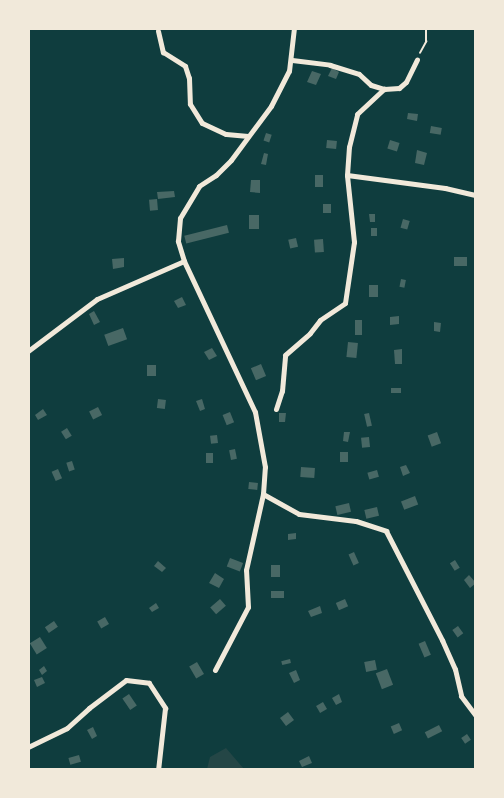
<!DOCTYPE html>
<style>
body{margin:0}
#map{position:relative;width:504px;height:798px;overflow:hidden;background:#0f3d3e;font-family:"Exo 2",sans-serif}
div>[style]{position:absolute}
.green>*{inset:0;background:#244646}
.building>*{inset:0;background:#486865;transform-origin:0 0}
.path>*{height:1.5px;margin:-0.75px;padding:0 0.75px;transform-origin:0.75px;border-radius:0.75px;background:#f1e9da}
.minor>*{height:5px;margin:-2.5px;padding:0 2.5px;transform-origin:2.5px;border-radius:2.5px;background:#f1e9da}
span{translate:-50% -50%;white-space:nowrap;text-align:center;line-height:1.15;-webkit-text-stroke:4.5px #f1e9da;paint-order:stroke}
.frame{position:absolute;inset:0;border:30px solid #f1e9da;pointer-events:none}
</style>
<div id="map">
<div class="green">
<i style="clip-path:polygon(226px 748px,244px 769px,207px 769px,210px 757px)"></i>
</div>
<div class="building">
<i style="clip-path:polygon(332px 68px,339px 72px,336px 79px,328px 76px)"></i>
<i style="clip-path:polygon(312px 71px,321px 74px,316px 85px,307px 82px)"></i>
<i style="clip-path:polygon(408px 113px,418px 114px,417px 121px,407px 119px)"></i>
<i style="left:431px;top:126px;width:11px;height:7px;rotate:10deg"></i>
<i style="left:266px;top:133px;width:6px;height:8px;rotate:18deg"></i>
<i style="left:327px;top:140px;width:10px;height:8px;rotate:6deg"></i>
<i style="left:390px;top:140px;width:10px;height:9px;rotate:17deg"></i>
<i style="clip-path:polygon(417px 150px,427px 153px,424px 165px,415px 163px)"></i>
<i style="clip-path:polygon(264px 153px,268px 154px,266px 165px,261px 164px)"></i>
<i style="left:315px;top:175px;width:8px;height:12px"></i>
<i style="clip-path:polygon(251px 180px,260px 180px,260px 193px,250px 192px)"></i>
<i style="clip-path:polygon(174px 191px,175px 197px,158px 199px,157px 192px)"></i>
<i style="left:157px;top:199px;width:11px;height:8px;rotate:85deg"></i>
<i style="left:323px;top:204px;width:8px;height:9px"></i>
<i style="clip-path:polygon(369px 214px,375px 214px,375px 222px,370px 222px)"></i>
<i style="left:249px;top:215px;width:10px;height:14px"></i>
<i style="left:403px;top:219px;width:7px;height:9px;rotate:16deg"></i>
<i style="left:227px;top:225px;width:8px;height:44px;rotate:76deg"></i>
<i style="left:371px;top:228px;width:6px;height:8px"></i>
<i style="left:296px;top:238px;width:9px;height:8px;rotate:77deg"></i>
<i style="left:323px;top:239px;width:13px;height:9px;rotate:86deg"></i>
<i style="left:467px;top:257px;width:9px;height:13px;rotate:90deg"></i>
<i style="clip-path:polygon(124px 258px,124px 267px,113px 269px,112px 259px)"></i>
<i style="left:401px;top:279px;width:5px;height:8px;rotate:11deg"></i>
<i style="left:369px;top:285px;width:9px;height:12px"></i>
<i style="clip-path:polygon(182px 297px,186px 305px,178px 308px,174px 301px)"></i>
<i style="clip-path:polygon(94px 311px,100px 322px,94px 325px,89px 314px)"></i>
<i style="clip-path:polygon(399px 316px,399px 324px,390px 325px,390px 317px)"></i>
<i style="left:355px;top:320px;width:7px;height:15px"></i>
<i style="clip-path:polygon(434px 322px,441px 323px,440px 332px,434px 331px)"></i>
<i style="left:123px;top:328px;width:12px;height:20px;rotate:70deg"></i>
<i style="left:348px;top:342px;width:10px;height:15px;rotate:6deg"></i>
<i style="clip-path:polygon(212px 348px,217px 356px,209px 360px,204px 352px)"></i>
<i style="clip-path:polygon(402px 349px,402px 364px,395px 364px,394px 350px)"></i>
<i style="left:261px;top:364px;width:13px;height:11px;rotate:67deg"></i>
<i style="left:147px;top:365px;width:9px;height:11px"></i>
<i style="left:401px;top:388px;width:5px;height:10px;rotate:90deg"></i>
<i style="left:158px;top:399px;width:8px;height:9px;rotate:7deg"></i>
<i style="clip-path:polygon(202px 399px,205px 409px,200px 411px,196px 401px)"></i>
<i style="left:98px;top:407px;width:9px;height:10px;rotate:63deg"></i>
<i style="clip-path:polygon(43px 409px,47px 415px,38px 420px,35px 415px)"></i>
<i style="left:230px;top:412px;width:11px;height:8px;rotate:68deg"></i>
<i style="clip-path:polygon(279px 413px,286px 413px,285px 422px,279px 422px)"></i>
<i style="left:369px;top:413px;width:13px;height:5px;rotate:77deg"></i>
<i style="left:67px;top:428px;width:9px;height:7px;rotate:58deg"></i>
<i style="clip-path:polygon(344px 432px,350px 432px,348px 442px,343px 441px)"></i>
<i style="left:437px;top:432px;width:12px;height:10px;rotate:70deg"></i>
<i style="left:217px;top:435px;width:8px;height:7px;rotate:83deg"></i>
<i style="left:369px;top:437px;width:10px;height:8px;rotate:84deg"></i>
<i style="left:235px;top:449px;width:10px;height:6px;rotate:79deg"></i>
<i style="left:340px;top:452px;width:8px;height:10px"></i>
<i style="left:206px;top:453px;width:7px;height:10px"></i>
<i style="left:72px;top:461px;width:9px;height:6px;rotate:72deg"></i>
<i style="clip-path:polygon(406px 465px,410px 473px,403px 476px,400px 467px)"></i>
<i style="left:301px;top:467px;width:14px;height:10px;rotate:4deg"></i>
<i style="left:58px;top:469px;width:10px;height:7px;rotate:66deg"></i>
<i style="left:377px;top:470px;width:7px;height:10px;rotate:74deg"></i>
<i style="left:249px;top:482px;width:9px;height:7px;rotate:6deg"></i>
<i style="left:415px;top:496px;width:9px;height:15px;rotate:69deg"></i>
<i style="left:349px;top:503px;width:9px;height:14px;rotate:77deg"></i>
<i style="left:377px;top:507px;width:9px;height:13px;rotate:77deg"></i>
<i style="clip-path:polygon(296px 533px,296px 539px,288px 540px,288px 534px)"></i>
<i style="left:354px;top:552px;width:12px;height:6px;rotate:66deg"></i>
<i style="left:230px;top:558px;width:14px;height:9px;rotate:21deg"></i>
<i style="left:455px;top:560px;width:9px;height:6px;rotate:58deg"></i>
<i style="clip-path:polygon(158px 561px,166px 568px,162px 572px,154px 566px)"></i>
<i style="left:271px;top:565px;width:9px;height:12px"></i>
<i style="clip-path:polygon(215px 573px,224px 579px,219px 588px,209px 583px)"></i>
<i style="clip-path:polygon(469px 575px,476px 583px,470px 588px,464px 580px)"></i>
<i style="left:284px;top:591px;width:7px;height:13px;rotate:90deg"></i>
<i style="left:220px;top:599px;width:9px;height:13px;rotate:49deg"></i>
<i style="left:345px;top:599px;width:8px;height:10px;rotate:67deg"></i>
<i style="clip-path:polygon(156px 603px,159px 608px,152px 612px,149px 608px)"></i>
<i style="clip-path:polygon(320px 606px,322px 613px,311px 617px,308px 611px)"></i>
<i style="left:105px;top:617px;width:8px;height:9px;rotate:60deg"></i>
<i style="left:54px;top:621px;width:7px;height:11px;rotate:56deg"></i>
<i style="left:458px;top:626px;width:9px;height:7px;rotate:54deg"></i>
<i style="left:40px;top:637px;width:13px;height:12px;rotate:58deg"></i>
<i style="left:425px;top:641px;width:15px;height:7px;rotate:67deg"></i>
<i style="left:290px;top:659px;width:4px;height:9px;rotate:76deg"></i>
<i style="left:375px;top:660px;width:10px;height:11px;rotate:79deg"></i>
<i style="left:197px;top:662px;width:14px;height:9px;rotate:60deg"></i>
<i style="clip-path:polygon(44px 666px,47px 671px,42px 675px,39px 670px)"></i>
<i style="left:387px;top:669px;width:17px;height:12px;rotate:69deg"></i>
<i style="clip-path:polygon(296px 670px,300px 680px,294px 683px,289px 673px)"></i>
<i style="clip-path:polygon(42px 677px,45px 683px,37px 687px,34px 680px)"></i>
<i style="left:129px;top:694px;width:14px;height:8px;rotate:56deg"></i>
<i style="clip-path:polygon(339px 694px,342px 702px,336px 705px,332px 698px)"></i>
<i style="left:323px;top:702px;width:8px;height:8px;rotate:60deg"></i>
<i style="left:288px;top:712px;width:10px;height:10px;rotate:53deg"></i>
<i style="left:399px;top:723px;width:8px;height:9px;rotate:67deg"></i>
<i style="left:439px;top:725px;width:7px;height:16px;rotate:63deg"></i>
<i style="clip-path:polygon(93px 727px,97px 736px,92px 739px,87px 730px)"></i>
<i style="left:467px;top:734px;width:7px;height:7px;rotate:56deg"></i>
<i style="left:79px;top:755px;width:7px;height:11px;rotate:74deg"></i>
<i style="clip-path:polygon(309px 756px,312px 763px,302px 767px,299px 761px)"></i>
</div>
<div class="path">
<i style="left:420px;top:53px;width:13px;rotate:-61deg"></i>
<i style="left:426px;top:42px;width:14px;rotate:-90deg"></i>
</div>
<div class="minor">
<i style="left:158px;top:31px;width:22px;rotate:77deg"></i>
<i style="left:163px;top:52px;width:26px;rotate:32deg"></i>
<i style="left:185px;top:66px;width:13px;rotate:72deg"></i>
<i style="left:189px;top:78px;width:26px;rotate:88deg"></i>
<i style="left:190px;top:104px;width:22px;rotate:58deg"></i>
<i style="left:202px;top:123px;width:26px;rotate:25deg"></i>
<i style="left:226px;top:134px;width:22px;rotate:5deg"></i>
<i style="left:292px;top:60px;width:38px;rotate:7deg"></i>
<i style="left:330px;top:65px;width:30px;rotate:17deg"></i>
<i style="left:359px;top:74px;width:16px;rotate:43deg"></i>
<i style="left:371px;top:85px;width:14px;rotate:17deg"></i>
<i style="left:384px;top:89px;width:15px;rotate:-4deg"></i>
<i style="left:399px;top:88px;width:9px;rotate:-41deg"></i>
<i style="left:406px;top:82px;width:25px;rotate:-64deg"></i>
<i style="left:347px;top:175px;width:99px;rotate:7.6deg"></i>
<i style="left:445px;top:188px;width:32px;rotate:13deg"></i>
<i style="left:28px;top:351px;width:86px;rotate:-37deg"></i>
<i style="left:97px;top:299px;width:95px;rotate:-23.6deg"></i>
<i style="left:276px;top:409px;width:19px;rotate:-72deg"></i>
<i style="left:282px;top:391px;width:36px;rotate:-85deg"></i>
<i style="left:285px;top:355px;width:33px;rotate:-41deg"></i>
<i style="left:310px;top:333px;width:16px;rotate:-52deg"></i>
<i style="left:320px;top:320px;width:30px;rotate:-34deg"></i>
<i style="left:345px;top:303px;width:62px;rotate:-81.6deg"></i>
<i style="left:354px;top:242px;width:67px;rotate:-96deg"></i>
<i style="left:347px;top:175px;width:28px;rotate:-86deg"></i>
<i style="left:349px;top:147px;width:34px;rotate:-76deg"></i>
<i style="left:357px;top:114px;width:37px;rotate:-43deg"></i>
<i style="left:263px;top:494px;width:41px;rotate:29.1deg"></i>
<i style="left:299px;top:514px;width:57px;rotate:7deg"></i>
<i style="left:356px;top:521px;width:32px;rotate:18deg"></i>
<i style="left:386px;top:531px;width:123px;rotate:62.8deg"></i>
<i style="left:442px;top:640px;width:32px;rotate:66deg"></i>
<i style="left:455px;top:669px;width:28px;rotate:77deg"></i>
<i style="left:461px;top:696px;width:25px;rotate:53deg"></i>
<i style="left:215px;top:670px;width:71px;rotate:-62.4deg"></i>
<i style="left:248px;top:607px;width:37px;rotate:-93deg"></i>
<i style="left:246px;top:570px;width:78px;rotate:-77.4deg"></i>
<i style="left:263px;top:494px;width:27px;rotate:-86deg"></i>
<i style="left:265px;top:467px;width:56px;rotate:-100.3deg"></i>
<i style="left:255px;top:412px;width:167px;rotate:-115.2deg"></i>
<i style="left:184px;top:261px;width:21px;rotate:-107deg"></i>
<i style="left:178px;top:241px;width:23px;rotate:-85deg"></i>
<i style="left:180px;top:218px;width:37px;rotate:-59deg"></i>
<i style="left:199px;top:186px;width:20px;rotate:-33deg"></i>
<i style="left:216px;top:175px;width:21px;rotate:-45deg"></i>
<i style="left:231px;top:160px;width:67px;rotate:-53.5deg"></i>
<i style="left:271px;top:106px;width:39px;rotate:-63deg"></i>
<i style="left:289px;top:71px;width:43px;rotate:-83.4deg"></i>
<i style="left:28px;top:747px;width:43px;rotate:-26deg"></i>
<i style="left:67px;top:728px;width:30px;rotate:-42deg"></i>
<i style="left:89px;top:708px;width:46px;rotate:-37.1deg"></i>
<i style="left:126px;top:680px;width:23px;rotate:7deg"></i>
<i style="left:149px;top:683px;width:30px;rotate:57deg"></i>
<i style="left:165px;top:708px;width:62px;rotate:96.4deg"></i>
</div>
<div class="frame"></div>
</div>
